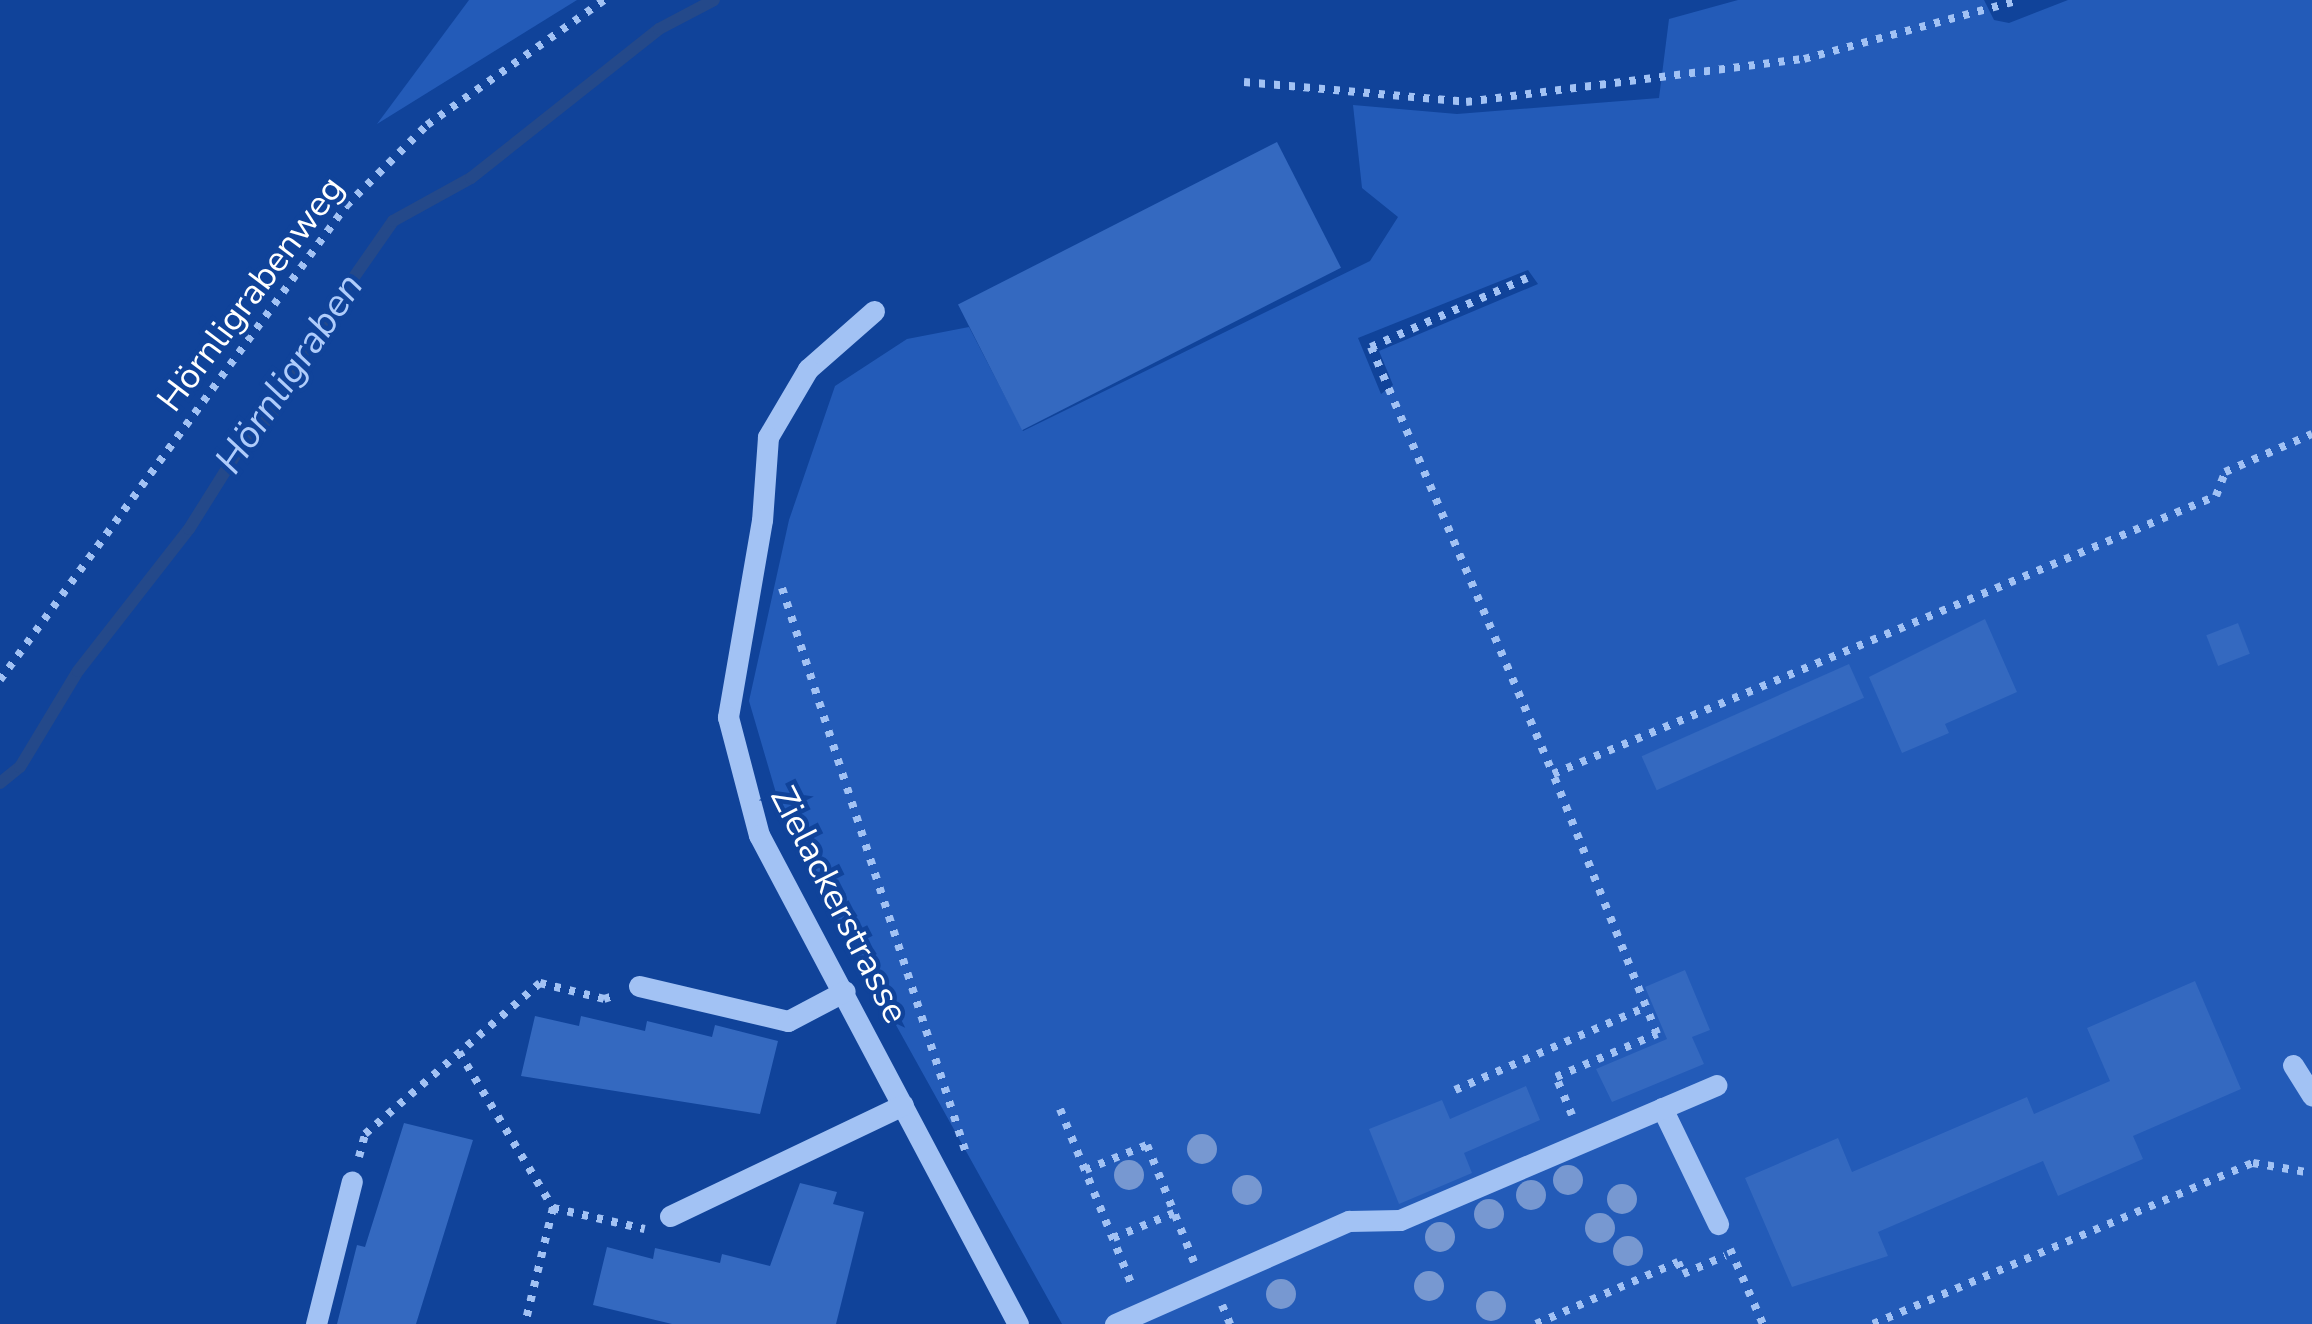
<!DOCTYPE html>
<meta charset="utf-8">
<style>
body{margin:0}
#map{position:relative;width:2312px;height:1324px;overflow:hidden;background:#10439a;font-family:"Nunito Sans",sans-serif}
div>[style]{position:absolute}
.green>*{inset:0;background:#235bb8}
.stream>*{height:12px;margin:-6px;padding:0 6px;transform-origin:6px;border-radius:6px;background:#24498a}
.building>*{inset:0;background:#3469c0;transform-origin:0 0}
.path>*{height:8px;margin-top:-4px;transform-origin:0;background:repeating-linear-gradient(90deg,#a2c2f4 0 6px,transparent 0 15px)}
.minor>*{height:21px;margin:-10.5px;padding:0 10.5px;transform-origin:10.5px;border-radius:10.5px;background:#a2c2f4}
.trees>*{width:30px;height:30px;margin:-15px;border-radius:50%;background:#7798d1}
span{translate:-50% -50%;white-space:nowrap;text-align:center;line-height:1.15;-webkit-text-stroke:9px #10439a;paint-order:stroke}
.street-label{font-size:36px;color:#fff}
.water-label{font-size:39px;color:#afccfb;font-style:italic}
</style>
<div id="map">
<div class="green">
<i style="clip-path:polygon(469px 0,577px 0,377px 124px)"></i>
<i style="clip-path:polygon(evenodd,1738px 0,1984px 0,1994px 20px,2009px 23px,2068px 0,2312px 0,2312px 1324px,1062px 1324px,786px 827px,749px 701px,789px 520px,835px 386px,907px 339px,969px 327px,1023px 431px,1370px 261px,1398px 217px,1362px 188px,1353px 105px,1457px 114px,1659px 98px,1669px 19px,1738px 0,1528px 270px,1538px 284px,1379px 351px,1393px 385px,1381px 394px,1358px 338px,1528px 270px)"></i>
</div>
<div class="stream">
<i style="left:0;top:783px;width:26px;rotate:-39deg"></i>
<i style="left:20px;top:767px;width:112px;rotate:-58.9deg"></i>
<i style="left:78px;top:671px;width:180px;rotate:-52deg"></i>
<i style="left:189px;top:529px;width:117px;rotate:-57.9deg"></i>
<i style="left:251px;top:430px;width:23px;rotate:-31deg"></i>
<i style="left:271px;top:418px;width:84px;rotate:-63.7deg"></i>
<i style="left:308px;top:343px;width:149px;rotate:-55.1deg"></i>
<i style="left:393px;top:221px;width:89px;rotate:-28.9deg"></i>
<i style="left:471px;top:178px;width:240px;rotate:-38.4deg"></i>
<i style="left:659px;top:29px;width:62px;rotate:-27.8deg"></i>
</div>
<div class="building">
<i style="left:1277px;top:142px;width:141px;height:358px;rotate:63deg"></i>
<i style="clip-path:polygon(1985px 619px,2017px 692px,1945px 724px,1949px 733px,1902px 753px,1869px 677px)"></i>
<i style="left:2238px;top:623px;width:33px;height:34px;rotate:69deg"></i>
<i style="left:1849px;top:664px;width:37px;height:227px;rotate:66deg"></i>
<i style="clip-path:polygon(1685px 970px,1710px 1030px,1692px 1037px,1704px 1064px,1612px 1102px,1596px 1069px,1667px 1039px,1645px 987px)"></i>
<i style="clip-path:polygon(2195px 981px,2241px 1089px,2133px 1136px,2143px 1159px,2058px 1196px,2043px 1161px,1878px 1232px,1888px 1256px,1792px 1287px,1745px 1178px,1838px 1138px,1852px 1172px,2027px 1097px,2034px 1114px,2110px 1081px,2087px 1028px)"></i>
<i style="clip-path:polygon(535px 1016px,579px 1026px,581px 1016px,645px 1031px,647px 1021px,712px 1037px,715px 1025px,778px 1041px,760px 1114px,521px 1076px)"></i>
<i style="clip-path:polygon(1526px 1086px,1540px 1120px,1464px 1153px,1472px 1173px,1399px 1204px,1369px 1129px,1442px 1100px,1450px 1119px)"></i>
<i style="clip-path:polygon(404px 1123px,473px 1140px,416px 1324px,337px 1324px,357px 1245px,365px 1247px)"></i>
<i style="clip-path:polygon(800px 1183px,837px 1192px,833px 1204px,864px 1212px,836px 1324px,672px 1324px,593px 1305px,607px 1247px,653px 1259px,655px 1248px,720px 1263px,722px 1254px,770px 1266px)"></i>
</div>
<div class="path">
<i style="left:1244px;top:82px;width:223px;rotate:5.1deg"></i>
<i style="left:1466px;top:102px;width:341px;rotate:-7.3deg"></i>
<i style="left:1804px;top:59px;width:224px;rotate:-15.3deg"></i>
<i style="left:1527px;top:278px;width:171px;rotate:156.1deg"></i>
<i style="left:1371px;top:347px;width:464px;rotate:66.9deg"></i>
<i style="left:782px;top:588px;width:591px;rotate:71.96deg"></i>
<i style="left:0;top:680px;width:587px;rotate:-53.87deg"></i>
<i style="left:346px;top:206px;width:115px;rotate:-45deg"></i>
<i style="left:427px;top:125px;width:217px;rotate:-35.2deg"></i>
<i style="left:459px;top:1052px;width:182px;rotate:58.9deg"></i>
<i style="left:553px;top:1208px;width:119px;rotate:103.6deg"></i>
<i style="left:1455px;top:1090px;width:208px;rotate:-23.5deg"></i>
<i style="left:1060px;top:1109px;width:193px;rotate:67.8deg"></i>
<i style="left:1572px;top:1115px;width:41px;rotate:-112.8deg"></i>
<i style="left:1556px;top:1077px;width:110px;rotate:-23.1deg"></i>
<i style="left:1657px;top:1034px;width:280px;rotate:-111.8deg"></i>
<i style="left:1553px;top:774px;width:719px;rotate:-22.75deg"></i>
<i style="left:2216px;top:496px;width:26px;rotate:-69deg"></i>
<i style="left:2225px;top:472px;width:95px;rotate:-23.6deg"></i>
<i style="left:359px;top:1157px;width:24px;rotate:-75deg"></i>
<i style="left:365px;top:1134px;width:231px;rotate:-40.8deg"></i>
<i style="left:540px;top:983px;width:66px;rotate:14deg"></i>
<i style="left:604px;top:999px;width:13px;rotate:-18deg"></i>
<i style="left:1085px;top:1170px;width:67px;rotate:-22deg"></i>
<i style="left:1147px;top:1145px;width:126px;rotate:68.1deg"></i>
<i style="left:553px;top:1208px;width:94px;rotate:12.9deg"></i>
<i style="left:1113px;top:1238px;width:66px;rotate:-22.3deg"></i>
<i style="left:1730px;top:1249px;width:82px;rotate:66.3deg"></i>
<i style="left:1222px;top:1305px;width:21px;rotate:67deg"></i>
<i style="left:1536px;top:1324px;width:155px;rotate:-23.6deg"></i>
<i style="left:1678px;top:1262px;width:13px;rotate:67deg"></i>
<i style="left:1683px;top:1274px;width:46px;rotate:-23.2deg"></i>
<i style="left:1873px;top:1324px;width:413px;rotate:-23deg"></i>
<i style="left:2253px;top:1163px;width:60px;rotate:9.6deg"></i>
</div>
<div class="minor">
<i style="left:874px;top:311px;width:88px;rotate:138.7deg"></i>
<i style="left:808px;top:369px;width:79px;rotate:120.5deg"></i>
<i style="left:768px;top:437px;width:83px;rotate:94.1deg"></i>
<i style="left:762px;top:520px;width:200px;rotate:99.8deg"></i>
<i style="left:728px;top:717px;width:122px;rotate:75.3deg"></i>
<i style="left:759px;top:835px;width:553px;rotate:62.09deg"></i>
<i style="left:639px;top:986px;width:153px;rotate:13.2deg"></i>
<i style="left:788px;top:1021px;width:64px;rotate:-27.8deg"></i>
<i style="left:2293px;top:1065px;width:36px;rotate:58deg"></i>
<i style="left:1662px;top:1108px;width:129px;rotate:64.2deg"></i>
<i style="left:670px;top:1216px;width:258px;rotate:-25.5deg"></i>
<i style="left:316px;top:1324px;width:147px;rotate:-75.9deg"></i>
<i style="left:1115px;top:1324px;width:256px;rotate:-23.8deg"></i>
<i style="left:1349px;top:1221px;width:51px;rotate:-1.1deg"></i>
<i style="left:1400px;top:1220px;width:344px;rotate:-23.1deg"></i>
</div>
<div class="trees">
<i style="left:1202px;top:1149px"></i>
<i style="left:1129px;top:1175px"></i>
<i style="left:1568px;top:1180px"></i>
<i style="left:1247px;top:1190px"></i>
<i style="left:1531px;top:1195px"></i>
<i style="left:1622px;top:1199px"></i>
<i style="left:1489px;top:1214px"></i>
<i style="left:1600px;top:1228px"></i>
<i style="left:1440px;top:1237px"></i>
<i style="left:1628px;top:1251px"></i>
<i style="left:1429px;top:1286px"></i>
<i style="left:1281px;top:1294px"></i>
<i style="left:1491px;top:1306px"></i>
</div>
<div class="street-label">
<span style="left:251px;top:294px;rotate:-53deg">Hörnligrabenweg</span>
<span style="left:839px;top:905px;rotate:63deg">Zielackerstrasse</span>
</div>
<div class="water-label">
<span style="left:290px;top:374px;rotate:-56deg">Hörnligraben</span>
</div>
</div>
